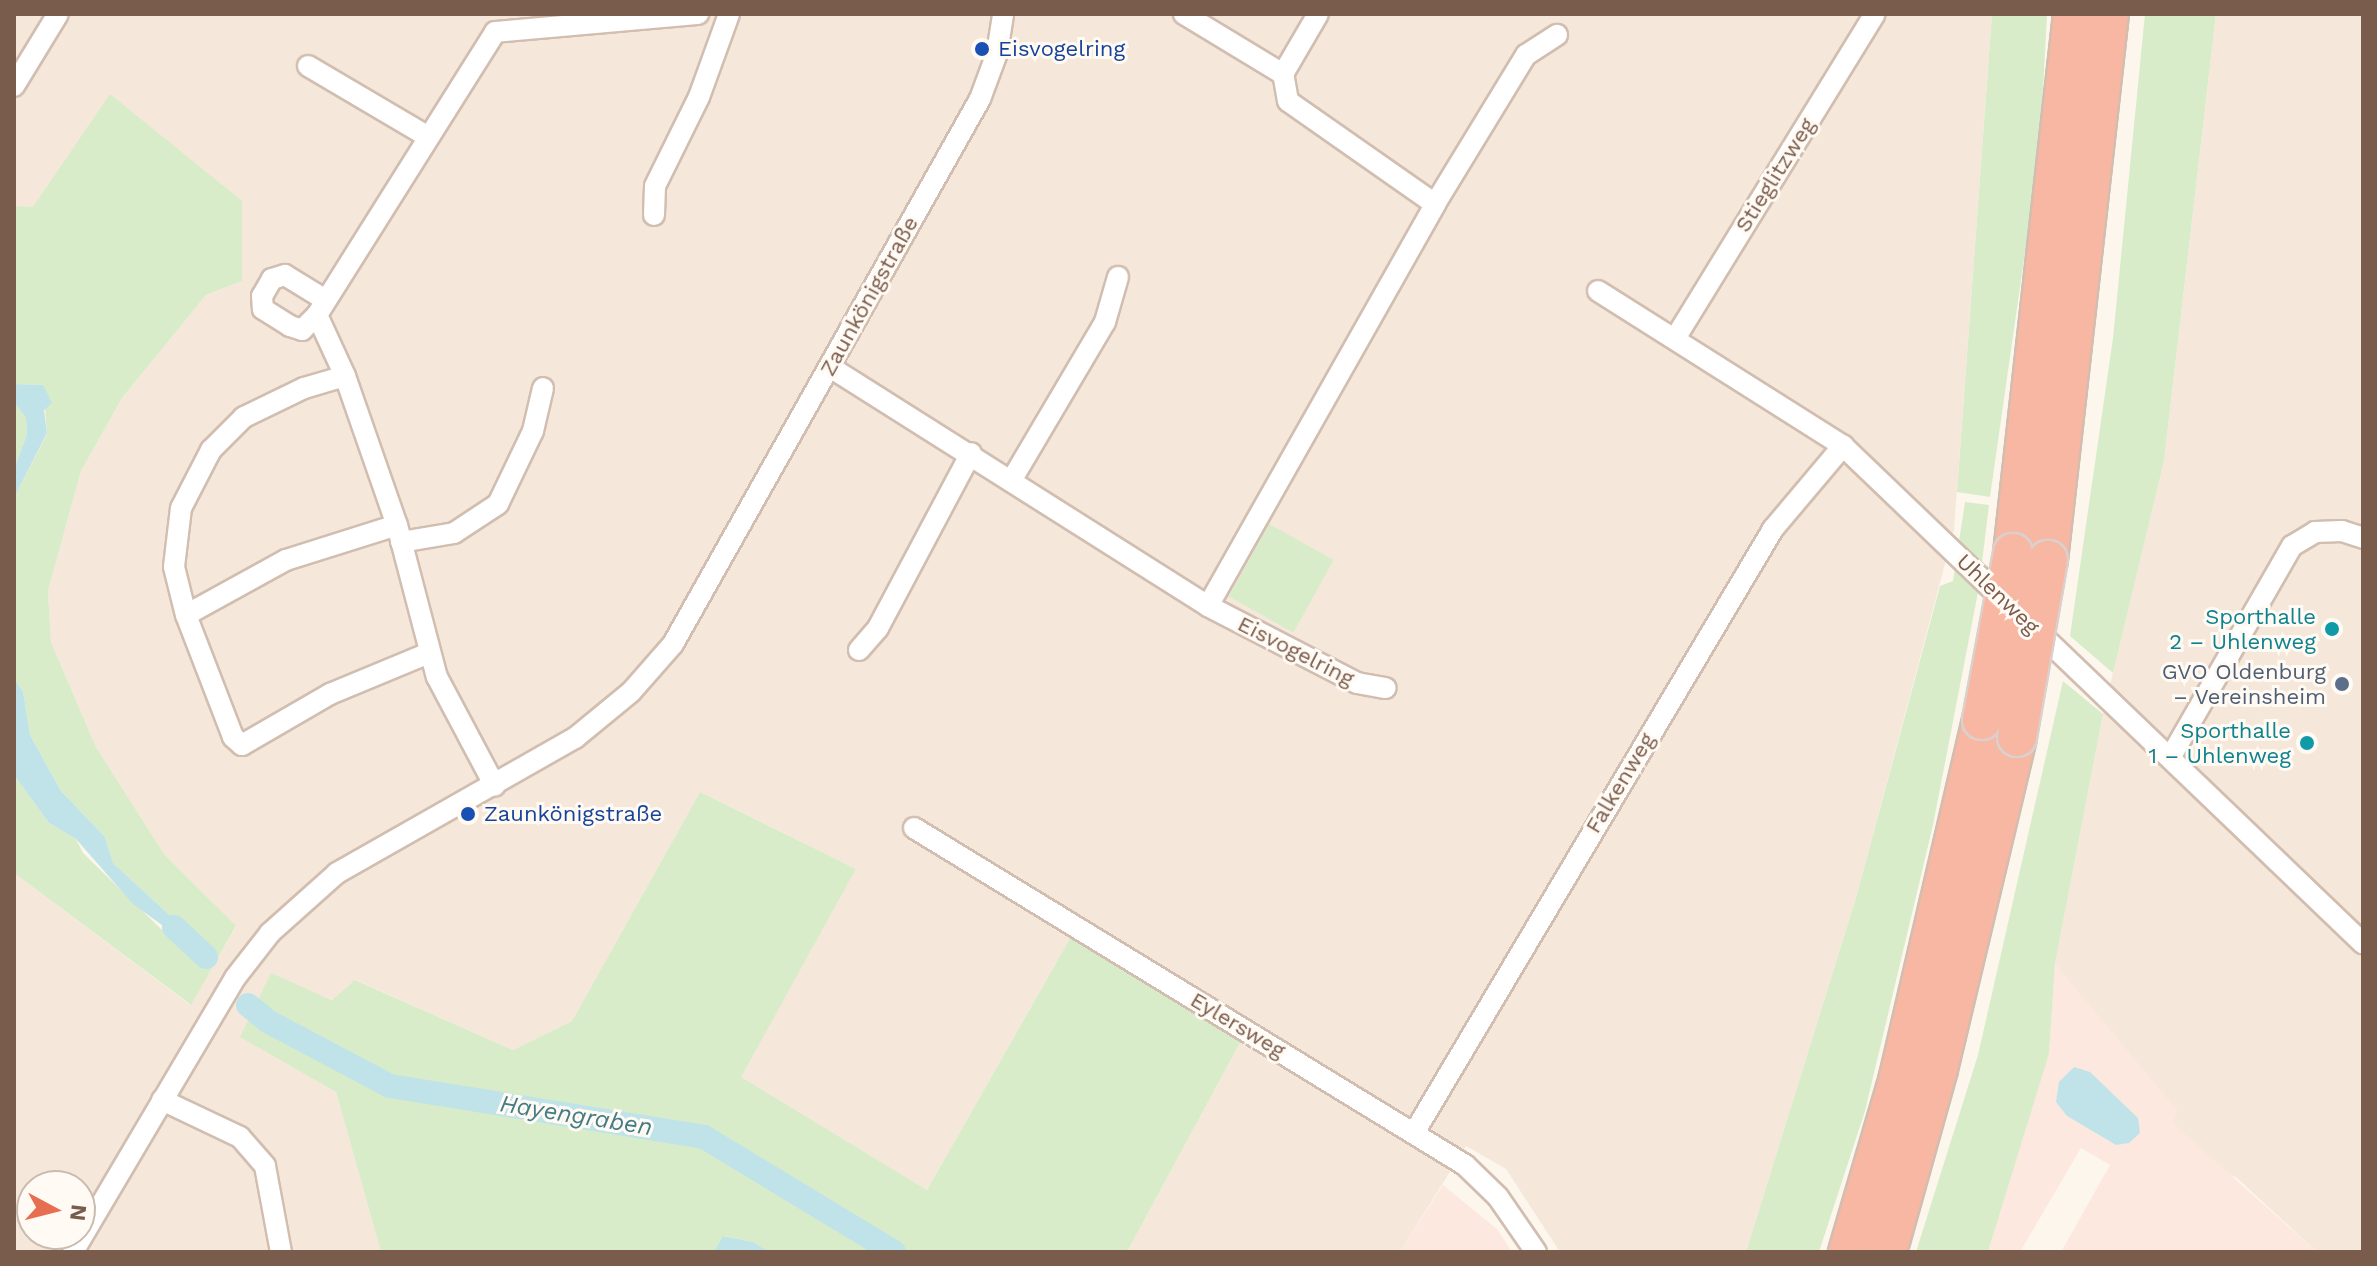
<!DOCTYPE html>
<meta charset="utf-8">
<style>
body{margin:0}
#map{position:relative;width:2377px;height:1266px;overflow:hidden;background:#fdf6ec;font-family:"Work Sans",sans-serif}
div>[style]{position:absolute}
.residential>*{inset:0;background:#f5e8da}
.commercial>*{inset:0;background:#fde8e0}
.green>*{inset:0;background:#d8ecc9;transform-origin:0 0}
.water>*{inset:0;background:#bfe3e8}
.canal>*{height:24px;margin:-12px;padding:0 12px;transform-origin:12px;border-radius:12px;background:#bfe3e8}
.roads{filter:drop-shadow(2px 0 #d1beb0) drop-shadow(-2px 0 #d1beb0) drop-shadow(0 2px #d1beb0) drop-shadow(0 -2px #d1beb0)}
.street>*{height:20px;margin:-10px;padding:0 10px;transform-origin:10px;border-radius:10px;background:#fff}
.highway>*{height:38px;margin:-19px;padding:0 19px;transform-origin:19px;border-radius:19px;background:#f7b7a3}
.bridges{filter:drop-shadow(2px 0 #dad1cd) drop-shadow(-2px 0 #dad1cd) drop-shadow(0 2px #dad1cd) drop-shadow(0 -2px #dad1cd)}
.highway-bridge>*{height:38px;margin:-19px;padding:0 19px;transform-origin:19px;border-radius:19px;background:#f7b7a3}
.dots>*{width:22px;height:22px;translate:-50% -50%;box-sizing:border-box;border:4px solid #fffaf3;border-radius:50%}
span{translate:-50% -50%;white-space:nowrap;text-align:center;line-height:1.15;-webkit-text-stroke:6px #fffaf3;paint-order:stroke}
.transit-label{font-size:22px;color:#164399}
.left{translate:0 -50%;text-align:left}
.street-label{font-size:22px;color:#7a5c4d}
.culture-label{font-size:22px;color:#0d838f}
.right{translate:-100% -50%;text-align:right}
.service-label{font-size:22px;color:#4e5e75}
.water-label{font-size:24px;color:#437c86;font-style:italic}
.frame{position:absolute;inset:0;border:16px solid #7a5c4d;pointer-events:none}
.north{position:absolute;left:16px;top:1170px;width:80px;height:80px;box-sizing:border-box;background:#fffaf3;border:2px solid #cabbb1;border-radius:50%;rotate:97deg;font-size:22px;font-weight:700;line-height:32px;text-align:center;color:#7a5c4d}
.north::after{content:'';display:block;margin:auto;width:28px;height:36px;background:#e76f51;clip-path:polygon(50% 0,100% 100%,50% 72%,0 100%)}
</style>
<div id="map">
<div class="residential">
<i style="clip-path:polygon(evenodd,14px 14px,1992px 14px,1954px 530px,1856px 898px,1746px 1252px,1560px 1252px,1506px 1169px,1466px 1146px,1400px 1252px,1127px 1252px,1242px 1039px,1072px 935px,927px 1190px,740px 1077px,856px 869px,700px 792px,572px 1021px,513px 1050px,356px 980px,333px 1000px,271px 974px,241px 1037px,336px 1092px,381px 1252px,14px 1252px,14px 873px,190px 1005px,236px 927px,164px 854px,96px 747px,51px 642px,48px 591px,81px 471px,122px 398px,206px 295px,242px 281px,33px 208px,14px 206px,14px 14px,32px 1186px,80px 1186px,80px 1234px,32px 1234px,32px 1186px)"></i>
<i style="clip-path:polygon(2216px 14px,2363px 14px,2363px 1252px,2317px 1252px,2237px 1178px,2222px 1172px,2173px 1124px,2055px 964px,2103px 714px,2164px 461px)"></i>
</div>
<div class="commercial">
<i style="clip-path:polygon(evenodd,2055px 964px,2177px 1110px,2173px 1124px,2317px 1252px,2061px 1252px,2110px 1165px,2081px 1148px,2020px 1252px,1988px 1252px,2049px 1054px,2055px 964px,2067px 1116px,2138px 1118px,2116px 1145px,2067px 1116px)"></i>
<i style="clip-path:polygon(1443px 1185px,1497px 1229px,1512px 1252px,1400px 1252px)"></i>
</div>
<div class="green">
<i style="clip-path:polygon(1992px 14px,2047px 14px,2040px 147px,1990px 497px,1957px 492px)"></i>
<i style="clip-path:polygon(2145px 14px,2216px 14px,2164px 461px,2113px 673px,2070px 636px,2113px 338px)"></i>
<i style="clip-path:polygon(110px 94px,242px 201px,242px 281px,206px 295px,122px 398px,81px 471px,48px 591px,51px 642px,96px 747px,164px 854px,236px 926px,191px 1005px,14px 873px,14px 775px,49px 823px,76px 839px,83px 853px,161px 929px,191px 948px,190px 934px,113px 863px,105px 837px,61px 791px,30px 735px,23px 691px,14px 679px,14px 498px,47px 434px,43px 385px,14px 384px,14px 206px,33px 207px)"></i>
<i style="clip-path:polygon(14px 402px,26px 418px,27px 434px,14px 469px)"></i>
<i style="clip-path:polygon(1965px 502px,1989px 505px,1979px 587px,1933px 825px,1865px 1111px,1819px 1252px,1746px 1252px,1856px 898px,1940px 586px,1953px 581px)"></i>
<i style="left:1269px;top:524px;width:74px;height:83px;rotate:29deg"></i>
<i style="clip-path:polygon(2063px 681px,2103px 714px,2055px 964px,2049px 1054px,1988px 1252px,1916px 1252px,1978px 1055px)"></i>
<i style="clip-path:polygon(700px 792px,856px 869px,741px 1077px,927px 1190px,1072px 935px,1242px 1039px,1127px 1252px,770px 1252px,753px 1242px,724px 1236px,714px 1252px,381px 1252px,336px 1092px,240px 1037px,271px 973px,332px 1000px,355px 980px,513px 1050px,572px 1021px)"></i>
</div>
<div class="water">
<i style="clip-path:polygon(14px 384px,43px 385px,52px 403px,44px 410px,47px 433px,14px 498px,14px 469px,27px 434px,26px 418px,14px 402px)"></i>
<i style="clip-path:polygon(14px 679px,23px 691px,30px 735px,61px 791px,105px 837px,113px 863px,190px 934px,195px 949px,133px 904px,76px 839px,49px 823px,14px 775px)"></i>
<i style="clip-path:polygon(2074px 1067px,2090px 1072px,2138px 1118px,2140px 1133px,2129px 1143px,2116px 1145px,2067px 1116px,2056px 1102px,2059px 1082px)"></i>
<i style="clip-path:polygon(723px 1236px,753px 1242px,770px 1252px,714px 1252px)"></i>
</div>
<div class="canal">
<i style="left:174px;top:927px;width:44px;rotate:43.2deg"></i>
<i style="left:248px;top:1005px;width:27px;rotate:39deg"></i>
<i style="left:269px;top:1022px;width:137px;rotate:27.9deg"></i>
<i style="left:390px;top:1086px;width:318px;rotate:9.2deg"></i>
<i style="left:704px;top:1137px;width:222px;rotate:31.2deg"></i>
</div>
<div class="roads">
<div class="street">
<i style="left:308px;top:66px;width:138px;rotate:30.5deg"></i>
<i style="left:1283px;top:74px;width:69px;rotate:-59.7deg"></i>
<i style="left:14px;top:86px;width:84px;rotate:-58.6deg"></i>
<i style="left:1435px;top:204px;width:175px;rotate:-58.6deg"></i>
<i style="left:1526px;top:55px;width:37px;rotate:-33deg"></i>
<i style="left:654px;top:215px;width:29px;rotate:-88deg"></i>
<i style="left:655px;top:186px;width:99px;rotate:-63.7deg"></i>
<i style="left:699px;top:97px;width:88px;rotate:-70.1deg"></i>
<i style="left:1598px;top:291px;width:290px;rotate:32.3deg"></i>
<i style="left:1843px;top:446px;width:227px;rotate:43.8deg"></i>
<i style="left:324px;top:299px;width:46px;rotate:-148.4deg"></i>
<i style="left:285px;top:275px;width:14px;rotate:163deg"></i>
<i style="left:272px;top:279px;width:20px;rotate:120deg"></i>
<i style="left:262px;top:296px;width:13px;rotate:86deg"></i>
<i style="left:263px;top:309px;width:32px;rotate:32deg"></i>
<i style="left:290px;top:326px;width:13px;rotate:18deg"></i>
<i style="left:302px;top:330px;width:21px;rotate:-45deg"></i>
<i style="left:317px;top:315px;width:334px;rotate:-57.8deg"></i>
<i style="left:495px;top:32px;width:204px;rotate:-5.1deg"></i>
<i style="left:317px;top:315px;width:67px;rotate:65.3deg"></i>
<i style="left:345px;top:376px;width:158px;rotate:70.8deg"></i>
<i style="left:397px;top:525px;width:157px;rotate:75.3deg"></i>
<i style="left:437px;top:677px;width:123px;rotate:62deg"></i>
<i style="left:1676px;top:337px;width:379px;rotate:-58.4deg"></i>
<i style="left:830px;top:367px;width:447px;rotate:32.3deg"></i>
<i style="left:1208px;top:606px;width:462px;rotate:-60.5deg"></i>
<i style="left:1435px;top:204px;width:179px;rotate:-145deg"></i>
<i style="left:1288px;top:101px;width:27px;rotate:-100deg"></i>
<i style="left:1283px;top:74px;width:116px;rotate:-148.8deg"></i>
<i style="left:345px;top:376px;width:43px;rotate:163.7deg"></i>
<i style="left:304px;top:388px;width:67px;rotate:154.2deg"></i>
<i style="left:244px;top:417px;width:47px;rotate:135deg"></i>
<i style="left:211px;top:450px;width:65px;rotate:117.3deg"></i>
<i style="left:181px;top:508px;width:59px;rotate:96.8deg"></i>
<i style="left:174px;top:567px;width:49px;rotate:76deg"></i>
<i style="left:186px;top:615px;width:131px;rotate:68.9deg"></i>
<i style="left:233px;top:737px;width:12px;rotate:42deg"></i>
<i style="left:242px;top:745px;width:102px;rotate:-30.1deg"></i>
<i style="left:330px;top:694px;width:107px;rotate:-22.5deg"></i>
<i style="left:1011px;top:481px;width:185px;rotate:-59.4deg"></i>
<i style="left:1105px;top:322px;width:47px;rotate:-73.9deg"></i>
<i style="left:401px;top:542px;width:54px;rotate:-9.6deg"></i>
<i style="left:454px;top:533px;width:53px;rotate:-33.4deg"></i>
<i style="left:498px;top:504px;width:81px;rotate:-64.4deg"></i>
<i style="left:533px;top:431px;width:44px;rotate:-76.9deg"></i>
<i style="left:1208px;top:606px;width:168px;rotate:27.3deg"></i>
<i style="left:1357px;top:683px;width:29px;rotate:10deg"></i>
<i style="left:186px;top:615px;width:114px;rotate:-28.8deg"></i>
<i style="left:286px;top:560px;width:116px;rotate:-17.5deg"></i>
<i style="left:2033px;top:627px;width:457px;rotate:43.8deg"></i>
<i style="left:859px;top:650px;width:29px;rotate:-49deg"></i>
<i style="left:878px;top:628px;width:198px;rotate:-62deg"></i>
<i style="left:2170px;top:758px;width:245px;rotate:-60.1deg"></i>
<i style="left:2292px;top:546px;width:27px;rotate:-31deg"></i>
<i style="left:2315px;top:532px;width:27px;rotate:-2deg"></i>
<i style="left:2342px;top:531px;width:22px;rotate:18deg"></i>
<i style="left:914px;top:828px;width:646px;rotate:31.45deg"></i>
<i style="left:1465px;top:1165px;width:46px;rotate:44.1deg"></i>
<i style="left:1498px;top:1197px;width:67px;rotate:55.4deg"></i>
<i style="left:162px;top:1100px;width:86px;rotate:25.4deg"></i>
<i style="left:240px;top:1137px;width:38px;rotate:49deg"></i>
<i style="left:265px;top:1166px;width:87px;rotate:79.5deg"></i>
<i style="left:1414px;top:1133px;width:703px;rotate:-59.27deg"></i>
<i style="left:1773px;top:529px;width:109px;rotate:-49.9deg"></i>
<i style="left:73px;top:1252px;width:318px;rotate:-59.4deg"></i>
<i style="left:235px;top:978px;width:57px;rotate:-52.1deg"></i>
<i style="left:270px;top:933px;width:90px;rotate:-41.8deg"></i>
<i style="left:337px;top:873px;width:274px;rotate:-29.6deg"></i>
<i style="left:575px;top:738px;width:72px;rotate:-39.4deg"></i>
<i style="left:631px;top:692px;width:64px;rotate:-48.8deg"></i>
<i style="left:673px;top:644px;width:626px;rotate:-60.61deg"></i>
<i style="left:980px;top:99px;width:49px;rotate:-69.7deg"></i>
<i style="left:997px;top:53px;width:39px;rotate:-81deg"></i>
</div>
<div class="highway">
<i style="left:2013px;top:553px;width:542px;rotate:-83.65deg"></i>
<i style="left:2048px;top:560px;width:549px;rotate:-83.63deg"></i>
<i style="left:1848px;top:1252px;width:178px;rotate:-73.7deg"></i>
<i style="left:1898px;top:1081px;width:371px;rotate:-76.9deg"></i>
<i style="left:1887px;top:1252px;width:190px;rotate:-74.4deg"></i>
<i style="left:1938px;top:1069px;width:341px;rotate:-76.6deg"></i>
</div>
</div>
<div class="bridges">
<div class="highway-bridge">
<i style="left:1982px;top:720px;width:170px;rotate:-79.5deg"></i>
<i style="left:2017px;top:737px;width:180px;rotate:-80.1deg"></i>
</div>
</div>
<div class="dots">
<i style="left:982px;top:49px;background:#1a4fb4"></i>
<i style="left:2332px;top:629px;background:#0f9aa8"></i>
<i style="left:2342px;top:684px;background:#5c6f8a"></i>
<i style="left:2307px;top:743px;background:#0f9aa8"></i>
<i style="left:468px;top:814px;background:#1a4fb4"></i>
</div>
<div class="transit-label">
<span class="left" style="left:998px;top:49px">Eisvogelring</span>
<span class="left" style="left:484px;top:814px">Zaunkönigstraße</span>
</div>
<div class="street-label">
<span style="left:1775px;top:175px;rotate:-58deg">Stieglitzweg</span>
<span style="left:869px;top:296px;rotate:-61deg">Zaunkönigstraße</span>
<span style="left:1998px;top:594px;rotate:44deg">Uhlenweg</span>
<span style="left:1296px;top:651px;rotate:27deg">Eisvogelring</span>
<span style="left:1620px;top:783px;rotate:-59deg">Falkenweg</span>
<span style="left:1238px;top:1025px;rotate:31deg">Eylersweg</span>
</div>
<div class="culture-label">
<span class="right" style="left:2316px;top:629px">Sporthalle<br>2 – Uhlenweg</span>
<span class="right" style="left:2291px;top:743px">Sporthalle<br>1 – Uhlenweg</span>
</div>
<div class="service-label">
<span class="right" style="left:2326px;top:684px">GVO Oldenburg<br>– Vereinsheim</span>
</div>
<div class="water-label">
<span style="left:576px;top:1116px;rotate:9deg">Hayengraben</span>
</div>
<div class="frame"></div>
<div class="north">N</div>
</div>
